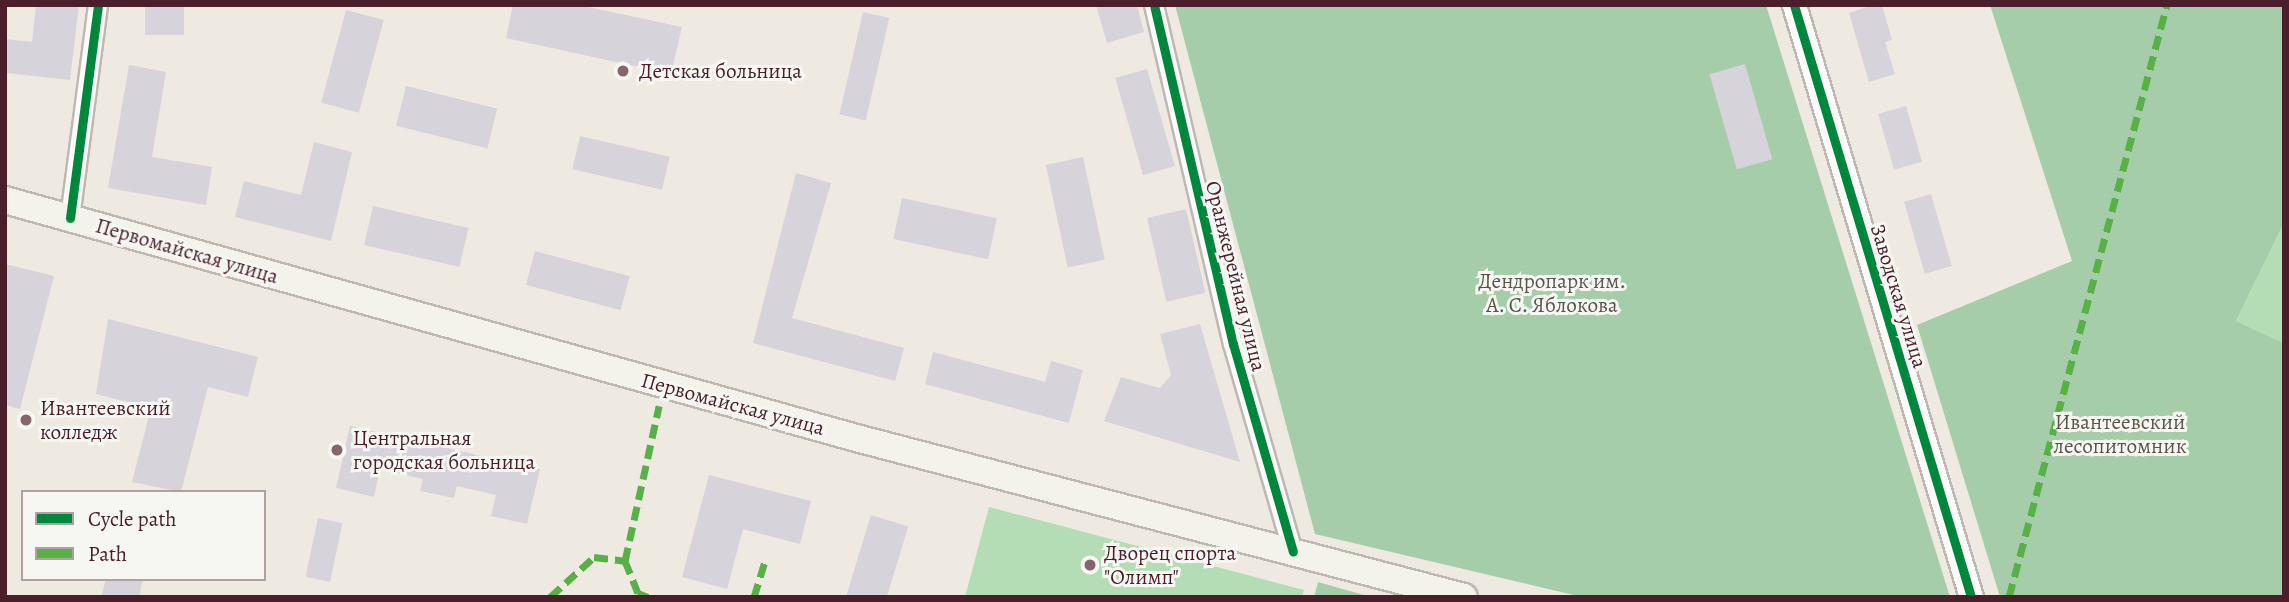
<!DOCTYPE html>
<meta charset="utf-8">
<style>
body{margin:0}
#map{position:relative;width:2289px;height:602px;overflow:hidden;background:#efeae1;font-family:Alegreya,serif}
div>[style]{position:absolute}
.green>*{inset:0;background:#b4ddb6}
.forest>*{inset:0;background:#a6cdaa}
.building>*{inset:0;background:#d7d3da;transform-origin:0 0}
.roads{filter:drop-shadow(2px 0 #bfb7b2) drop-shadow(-2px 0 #bfb7b2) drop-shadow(0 2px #bfb7b2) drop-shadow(0 -2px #bfb7b2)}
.minor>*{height:18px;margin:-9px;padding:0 9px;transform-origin:9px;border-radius:9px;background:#fdfcfa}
.tertiary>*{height:23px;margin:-11.5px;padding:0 11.5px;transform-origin:11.5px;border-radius:11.5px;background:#fdfcfa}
.secondary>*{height:26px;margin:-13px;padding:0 13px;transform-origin:13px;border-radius:13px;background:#f3f2eb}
.quiet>*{height:7px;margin-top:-3.5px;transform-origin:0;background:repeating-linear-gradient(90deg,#57b146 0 14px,transparent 0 21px)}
.cycleway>*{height:9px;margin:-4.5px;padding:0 4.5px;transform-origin:4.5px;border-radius:4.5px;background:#00873e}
.dots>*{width:19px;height:19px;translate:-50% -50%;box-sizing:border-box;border:4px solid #f6f6f2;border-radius:50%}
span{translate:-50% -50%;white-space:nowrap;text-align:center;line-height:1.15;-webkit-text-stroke:6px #f6f6f2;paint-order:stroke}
.poi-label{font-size:21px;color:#4a1f2b}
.left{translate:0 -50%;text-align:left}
.street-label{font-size:21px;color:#4a1f2b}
.park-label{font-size:21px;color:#5b554a}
.frame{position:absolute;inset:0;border:7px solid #4a1f2b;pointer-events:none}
.legend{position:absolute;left:21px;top:490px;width:245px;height:91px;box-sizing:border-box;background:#f6f6f2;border:2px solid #b1a0a2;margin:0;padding:9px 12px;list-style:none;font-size:21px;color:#4a1f2b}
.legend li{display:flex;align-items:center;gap:14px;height:35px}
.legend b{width:35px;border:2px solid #b1a0a2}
</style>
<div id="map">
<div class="green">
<i style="clip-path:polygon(2284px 223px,2284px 343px,2236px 321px)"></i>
<i style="clip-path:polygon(989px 507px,1304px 590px,1302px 597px,965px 597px)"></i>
</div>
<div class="forest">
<i style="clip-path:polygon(1175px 5px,1766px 5px,1950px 597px,1582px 597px,1315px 534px)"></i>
<i style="clip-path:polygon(1990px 5px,2284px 5px,2284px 223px,2236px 321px,2284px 343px,2284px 597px,2000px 597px,1917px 325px,2072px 261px)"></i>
<i style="clip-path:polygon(1318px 582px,1371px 597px,1314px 597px)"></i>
</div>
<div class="building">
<i style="clip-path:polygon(36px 5px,79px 5px,70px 80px,5px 73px,5px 39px,32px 42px)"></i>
<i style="left:145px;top:5px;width:39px;height:30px"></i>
<i style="clip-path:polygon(513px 5px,579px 5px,682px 27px,671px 74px,506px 38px)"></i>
<i style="clip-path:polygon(1096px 5px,1137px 5px,1144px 32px,1107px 43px)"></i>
<i style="clip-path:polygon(1873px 5px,1882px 5px,1892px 40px,1885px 42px,1895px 74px,1869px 82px,1849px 13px)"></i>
<i style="left:346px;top:10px;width:39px;height:96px;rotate:15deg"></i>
<i style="left:863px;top:12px;width:27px;height:105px;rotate:13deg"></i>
<i style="left:1745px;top:64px;width:99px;height:37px;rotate:74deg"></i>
<i style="clip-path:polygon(129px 65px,166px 72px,152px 157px,212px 167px,206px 205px,108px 188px)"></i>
<i style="left:1147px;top:69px;width:101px;height:33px;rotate:74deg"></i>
<i style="left:406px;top:86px;width:94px;height:41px;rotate:14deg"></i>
<i style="left:1906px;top:106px;width:58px;height:29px;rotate:74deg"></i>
<i style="left:580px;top:136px;width:92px;height:34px;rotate:13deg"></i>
<i style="clip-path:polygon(314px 142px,352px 152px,331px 241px,235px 217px,244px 181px,301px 195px)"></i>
<i style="left:1083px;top:157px;width:105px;height:38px;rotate:78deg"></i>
<i style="clip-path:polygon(796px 173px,831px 183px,792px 318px,904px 348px,895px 381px,753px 343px)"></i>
<i style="left:1931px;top:194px;width:75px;height:28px;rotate:74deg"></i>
<i style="left:902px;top:198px;width:97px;height:42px;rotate:12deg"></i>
<i style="left:373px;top:206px;width:98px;height:40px;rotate:13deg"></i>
<i style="left:1186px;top:209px;width:86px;height:40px;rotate:77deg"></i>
<i style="left:535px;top:251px;width:98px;height:35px;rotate:15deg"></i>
<i style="clip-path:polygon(5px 264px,54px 276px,20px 409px,5px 405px)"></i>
<i style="clip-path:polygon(108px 319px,258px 357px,248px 397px,208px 387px,181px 492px,132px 482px,151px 408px,96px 394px)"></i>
<i style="clip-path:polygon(1200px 324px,1240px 462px,1104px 421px,1121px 377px,1160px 388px,1171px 375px,1160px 334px)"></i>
<i style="clip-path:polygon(933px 352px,1045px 382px,1051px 361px,1083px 370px,1069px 423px,925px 384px)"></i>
<i style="clip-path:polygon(350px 426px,540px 469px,527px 524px,491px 516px,496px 495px,457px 486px,454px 498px,420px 491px,423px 479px,380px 469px,374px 497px,336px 488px)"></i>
<i style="clip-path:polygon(709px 475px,811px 501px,800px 544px,743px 529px,727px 589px,682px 577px)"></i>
<i style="left:871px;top:515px;width:39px;height:85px;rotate:17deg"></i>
<i style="left:318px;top:518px;width:25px;height:60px;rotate:12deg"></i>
<i style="clip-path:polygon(106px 579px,143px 579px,139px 597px,101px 597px)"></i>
</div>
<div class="roads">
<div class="minor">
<i style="left:1154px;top:5px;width:348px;rotate:76.9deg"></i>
<i style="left:1233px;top:344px;width:216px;rotate:73.9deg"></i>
<i style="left:70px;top:218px;width:215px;rotate:-82.5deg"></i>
</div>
<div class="tertiary">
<i style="left:1794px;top:5px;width:618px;rotate:73.35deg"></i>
</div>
<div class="secondary">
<i style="left:5px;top:200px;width:888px;rotate:15.62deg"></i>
<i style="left:860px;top:439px;width:624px;rotate:14.66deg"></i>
</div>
</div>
<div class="quiet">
<i style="left:550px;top:597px;width:59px;rotate:-42.3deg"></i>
<i style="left:594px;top:557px;width:31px;rotate:7deg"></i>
<i style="left:648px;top:597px;width:11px;rotate:-158deg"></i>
<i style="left:638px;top:593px;width:35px;rotate:-112deg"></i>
<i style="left:625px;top:561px;width:159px;rotate:-77.6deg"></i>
<i style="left:754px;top:597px;width:41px;rotate:-72.9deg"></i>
<i style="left:2009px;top:597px;width:613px;rotate:-75.06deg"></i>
</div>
<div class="cycleway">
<i style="left:1154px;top:5px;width:348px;rotate:76.9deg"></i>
<i style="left:1233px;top:344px;width:216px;rotate:73.9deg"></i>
<i style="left:1794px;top:5px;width:618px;rotate:73.35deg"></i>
<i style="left:70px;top:218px;width:215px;rotate:-82.5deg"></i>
</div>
<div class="dots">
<i style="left:623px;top:71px;background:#84666b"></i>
<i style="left:26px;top:420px;background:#84666b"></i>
<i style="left:337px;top:450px;background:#84666b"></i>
<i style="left:1090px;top:565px;background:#84666b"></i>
</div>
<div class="poi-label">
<span class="left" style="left:639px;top:71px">Детская больница</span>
<span class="left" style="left:40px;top:420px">Ивантеевский<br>колледж</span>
<span class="left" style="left:353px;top:450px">Центральная<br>городская больница</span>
<span class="left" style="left:1104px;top:565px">Дворец спорта<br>"Олимп"</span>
</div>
<div class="street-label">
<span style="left:187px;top:251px;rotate:16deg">Первомайская улица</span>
<span style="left:1236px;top:276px;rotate:76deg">Оранжерейная улица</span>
<span style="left:1899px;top:296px;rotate:73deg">Заводская улица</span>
<span style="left:733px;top:404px;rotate:15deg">Первомайская улица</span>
</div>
<div class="park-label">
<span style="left:1552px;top:293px">Дендропарк им.<br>А. С. Яблокова</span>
<span style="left:2120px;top:434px">Ивантеевский<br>лесопитомник</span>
</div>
<div class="frame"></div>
<ul class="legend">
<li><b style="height:9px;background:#00873e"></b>Cycle path</li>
<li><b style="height:9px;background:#57b146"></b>Path</li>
</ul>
</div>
